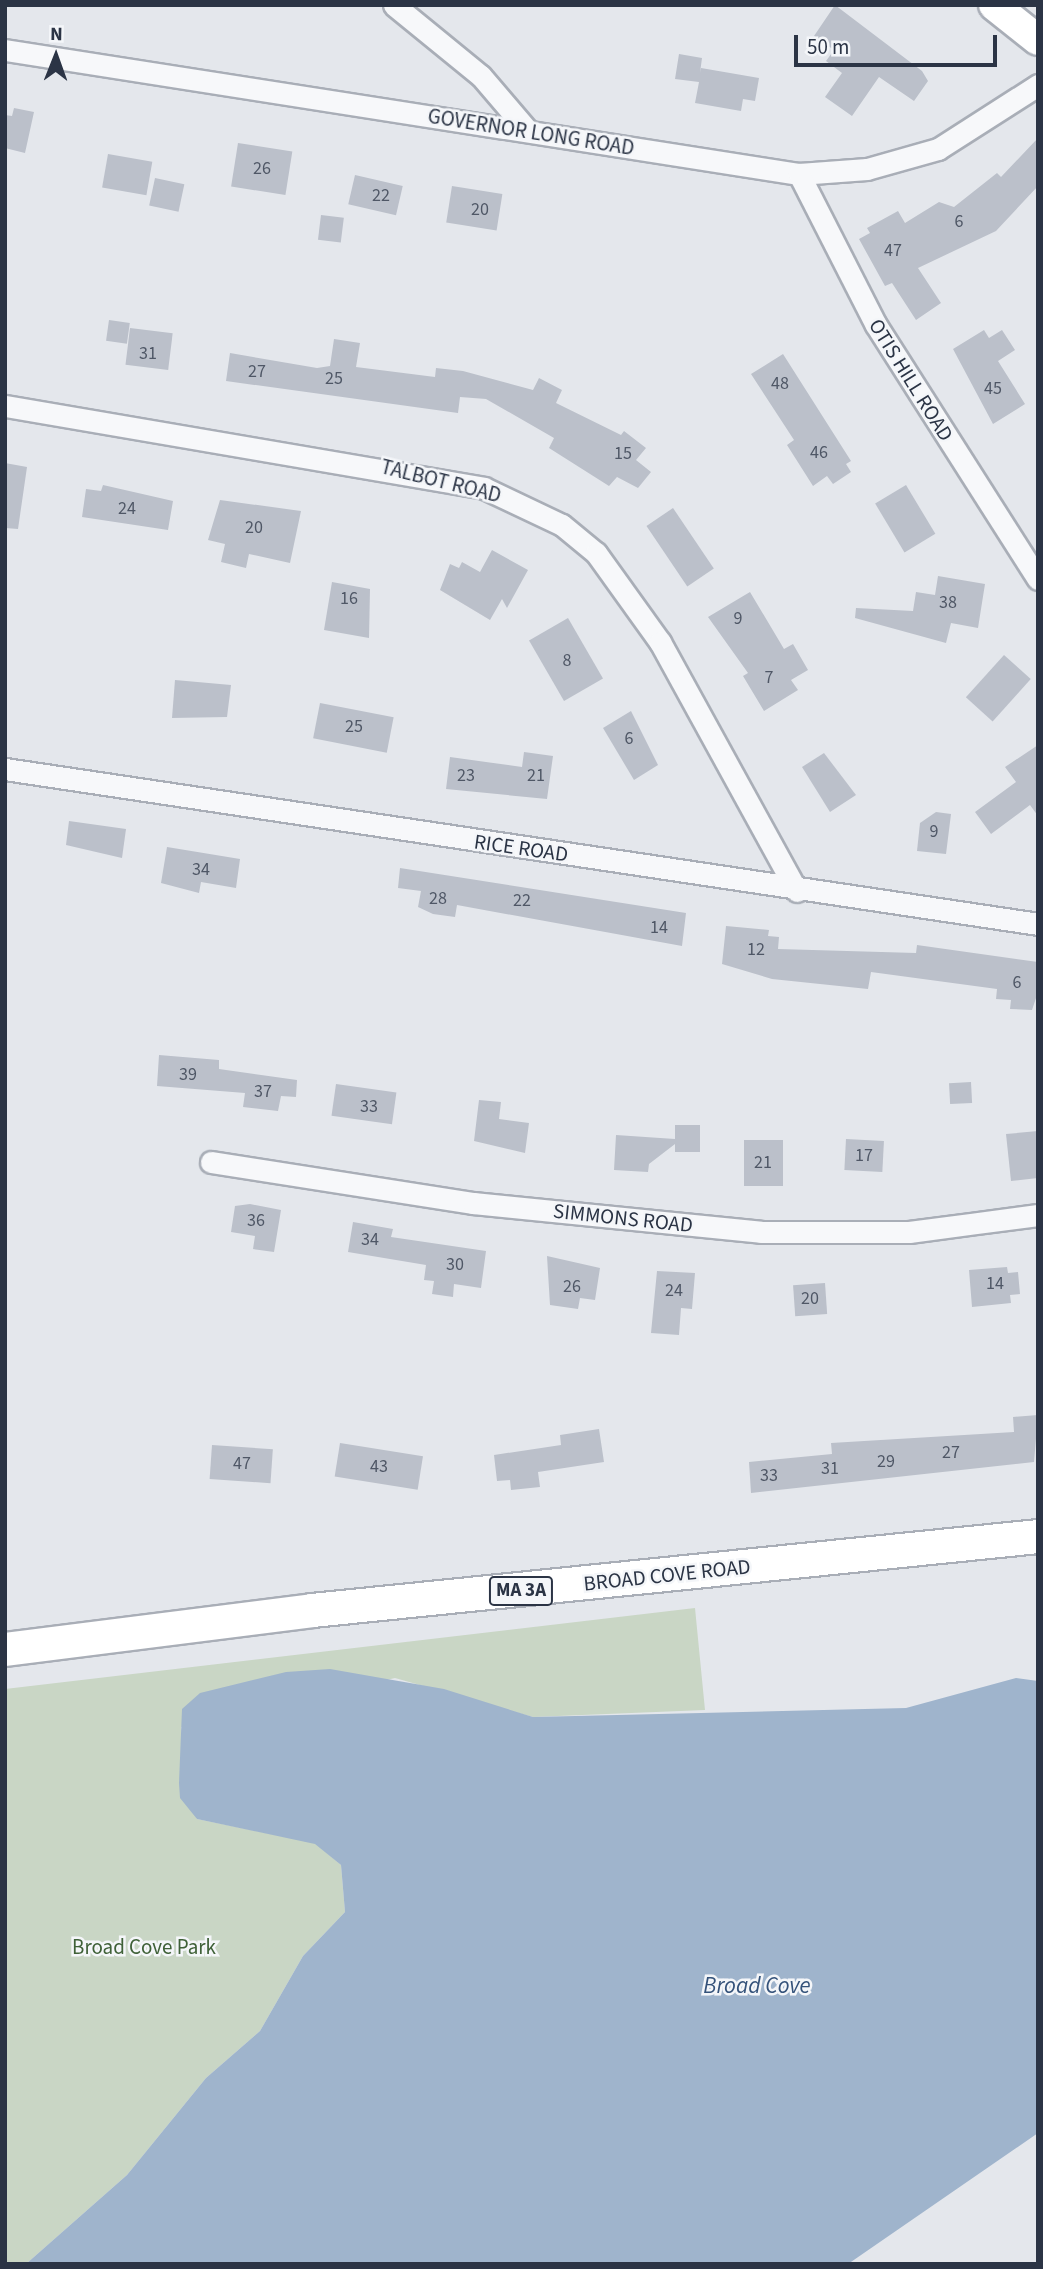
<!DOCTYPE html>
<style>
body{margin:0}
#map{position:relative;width:1043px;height:2269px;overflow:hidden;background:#e4e7ec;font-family:"Source Sans 3",sans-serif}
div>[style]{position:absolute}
.green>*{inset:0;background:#c9d6c5}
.water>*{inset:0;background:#9fb4cc}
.building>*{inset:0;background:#bbc0ca;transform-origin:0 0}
.roads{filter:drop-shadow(2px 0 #a9aeb7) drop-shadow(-2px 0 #a9aeb7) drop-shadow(0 2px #a9aeb7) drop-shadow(0 -2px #a9aeb7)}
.street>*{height:21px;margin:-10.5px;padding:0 10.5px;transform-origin:10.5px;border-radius:10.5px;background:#f7f8fa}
.secondary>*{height:30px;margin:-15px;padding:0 15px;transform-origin:15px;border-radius:15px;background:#fff}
.primary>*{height:33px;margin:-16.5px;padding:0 16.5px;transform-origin:16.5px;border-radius:16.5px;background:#fff}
span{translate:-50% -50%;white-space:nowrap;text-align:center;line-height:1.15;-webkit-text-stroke:5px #f4f6f9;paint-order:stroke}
.number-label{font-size:18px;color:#4f5766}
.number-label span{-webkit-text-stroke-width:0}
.shield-label span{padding:2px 5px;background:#f4f6f9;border:2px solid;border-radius:5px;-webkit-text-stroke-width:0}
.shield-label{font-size:19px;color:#2b3445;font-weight:700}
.street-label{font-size:21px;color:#2b3445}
.park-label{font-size:21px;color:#3f6138}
.water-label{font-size:23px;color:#34527a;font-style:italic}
.frame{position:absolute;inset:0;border:7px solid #2b3445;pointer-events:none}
.north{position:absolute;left:21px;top:21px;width:70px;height:70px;-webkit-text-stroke:5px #f4f6f9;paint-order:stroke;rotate:1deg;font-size:19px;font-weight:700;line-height:28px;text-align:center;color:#2b3445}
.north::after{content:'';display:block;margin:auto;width:24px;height:32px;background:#2b3445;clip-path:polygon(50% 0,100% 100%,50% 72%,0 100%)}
.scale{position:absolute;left:794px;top:35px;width:203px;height:32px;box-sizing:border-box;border:4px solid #2b3445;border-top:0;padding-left:9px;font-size:21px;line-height:24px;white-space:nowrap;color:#2b3445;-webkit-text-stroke:5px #f4f6f9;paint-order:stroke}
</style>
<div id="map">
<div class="green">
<i style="clip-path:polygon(695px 1608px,705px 1710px,533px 1717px,395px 1678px,181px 1727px,185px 1760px,179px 1783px,197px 1819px,315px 1843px,341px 1865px,345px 1912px,303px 1956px,260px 2031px,206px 2078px,127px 2175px,26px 2264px,5px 2264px,5px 1689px)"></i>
</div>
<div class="water">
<i style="clip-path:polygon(330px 1669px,444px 1689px,533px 1717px,906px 1708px,1016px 1678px,1038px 1681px,1038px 2133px,848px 2264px,26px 2264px,127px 2175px,206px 2078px,260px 2031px,303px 1956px,345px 1912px,341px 1865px,315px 1844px,197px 1819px,180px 1798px,179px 1783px,182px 1709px,200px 1693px,286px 1672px)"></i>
</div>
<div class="building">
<i style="clip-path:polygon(835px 5px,922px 71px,928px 81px,914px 101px,879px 77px,852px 116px,825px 97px,842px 73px,826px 61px,834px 50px,814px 36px)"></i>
<i style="clip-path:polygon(679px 54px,702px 58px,700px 73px,701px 68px,759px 78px,755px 101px,743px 99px,741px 111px,695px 103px,699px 82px,675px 79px)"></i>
<i style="clip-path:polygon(14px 108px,34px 112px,25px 153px,5px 148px,5px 115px,12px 116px)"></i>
<i style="clip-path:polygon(1038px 138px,1038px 186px,996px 231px,918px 268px,941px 303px,916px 320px,892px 283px,885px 286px,859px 239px,870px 233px,867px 228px,898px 211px,905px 223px,939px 202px,954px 207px,997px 173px,1001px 177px)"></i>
<i style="left:238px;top:143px;width:55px;height:44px;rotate:9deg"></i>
<i style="left:108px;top:154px;width:45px;height:34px;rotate:10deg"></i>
<i style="left:355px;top:175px;width:49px;height:30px;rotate:13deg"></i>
<i style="left:155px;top:178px;width:30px;height:28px;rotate:12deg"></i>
<i style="left:452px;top:186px;width:51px;height:37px;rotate:9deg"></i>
<i style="left:321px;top:215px;width:23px;height:25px;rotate:7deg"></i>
<i style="left:109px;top:320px;width:21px;height:21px;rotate:8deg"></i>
<i style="left:130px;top:328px;width:43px;height:37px;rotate:7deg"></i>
<i style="clip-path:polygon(984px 330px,989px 338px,1002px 330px,1015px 350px,998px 361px,1025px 404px,993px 424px,953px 349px)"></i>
<i style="clip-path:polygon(334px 339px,360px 343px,356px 367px,435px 377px,436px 368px,463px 371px,533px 390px,539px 378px,562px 390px,556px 403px,621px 435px,624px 431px,646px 448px,636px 460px,651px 472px,638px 488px,617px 477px,609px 486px,549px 448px,554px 438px,486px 399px,460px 397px,458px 413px,226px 381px,230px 353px,317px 368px,330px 366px)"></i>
<i style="clip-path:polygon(783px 354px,851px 461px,846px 464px,851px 472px,833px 484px,827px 476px,813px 486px,787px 445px,794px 440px,751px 374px)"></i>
<i style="clip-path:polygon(5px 463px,27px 467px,18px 529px,5px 528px)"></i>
<i style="clip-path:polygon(103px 485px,173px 501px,168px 530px,82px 517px,86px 489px,101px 491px)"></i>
<i style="left:906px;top:485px;width:57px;height:36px;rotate:59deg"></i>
<i style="clip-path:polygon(220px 500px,301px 511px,290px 563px,249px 554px,246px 568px,221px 562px,225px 544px,208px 540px)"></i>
<i style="left:673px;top:508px;width:73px;height:32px;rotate:56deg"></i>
<i style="clip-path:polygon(492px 550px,528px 570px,507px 608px,502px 599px,490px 620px,440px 590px,450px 564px,459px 568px,462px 562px,480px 572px)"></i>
<i style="clip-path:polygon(938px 576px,985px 584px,978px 628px,951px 623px,946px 643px,855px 618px,856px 608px,913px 611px,916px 592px,935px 595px)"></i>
<i style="clip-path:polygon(332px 582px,370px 589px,369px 638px,324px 630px)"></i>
<i style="clip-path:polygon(750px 592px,784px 649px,793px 644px,808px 670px,791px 680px,798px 690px,764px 711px,743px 676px,748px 673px,708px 617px)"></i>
<i style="left:568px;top:618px;width:70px;height:45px;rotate:60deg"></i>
<i style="left:1004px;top:655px;width:36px;height:57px;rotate:42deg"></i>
<i style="clip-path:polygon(175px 680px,231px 685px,227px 717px,172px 718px)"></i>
<i style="left:320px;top:703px;width:75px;height:36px;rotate:11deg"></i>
<i style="clip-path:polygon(631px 711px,658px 765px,634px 780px,603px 728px)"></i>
<i style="clip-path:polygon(1038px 745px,1038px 816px,1030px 805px,991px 834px,975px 812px,1016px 782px,1005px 767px)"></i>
<i style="clip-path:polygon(524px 752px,553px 756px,547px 799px,446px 789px,450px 757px,522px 767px)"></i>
<i style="clip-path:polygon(824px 753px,856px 795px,830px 812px,802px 767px)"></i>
<i style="clip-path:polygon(936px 812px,951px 814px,946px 854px,917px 851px,920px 823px)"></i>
<i style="clip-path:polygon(69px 821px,126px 829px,122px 858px,66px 845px)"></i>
<i style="clip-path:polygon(167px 847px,240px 859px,236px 888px,201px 882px,199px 893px,161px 883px)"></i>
<i style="clip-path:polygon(400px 868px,686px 913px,682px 946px,457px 905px,455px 917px,433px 914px,418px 907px,421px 891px,398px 888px)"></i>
<i style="clip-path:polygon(726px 926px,769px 930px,768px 936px,779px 937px,778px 949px,916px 953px,917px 945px,1038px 962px,1038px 992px,1032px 1010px,1010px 1009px,1011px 1000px,996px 999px,997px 989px,871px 972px,868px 989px,772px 979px,722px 964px)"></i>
<i style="clip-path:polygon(159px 1055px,219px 1060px,219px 1069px,297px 1080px,296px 1097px,281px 1096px,278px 1111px,243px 1107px,245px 1093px,157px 1086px)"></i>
<i style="left:971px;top:1082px;width:21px;height:22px;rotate:87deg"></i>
<i style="left:336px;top:1084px;width:61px;height:32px;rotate:8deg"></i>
<i style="clip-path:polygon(479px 1100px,501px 1102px,499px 1119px,529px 1123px,525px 1153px,474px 1141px)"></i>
<i style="clip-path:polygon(675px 1125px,700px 1125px,700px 1152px,675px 1152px,675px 1144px,649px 1164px,648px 1172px,614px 1170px,616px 1135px,675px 1139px)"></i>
<i style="clip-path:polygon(1038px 1131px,1038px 1178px,1011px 1181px,1006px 1134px)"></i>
<i style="left:846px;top:1139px;width:38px;height:31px;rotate:3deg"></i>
<i style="left:744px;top:1140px;width:39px;height:46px"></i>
<i style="clip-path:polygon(250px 1204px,281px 1210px,274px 1252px,253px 1249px,255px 1236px,231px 1232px,235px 1206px)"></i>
<i style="clip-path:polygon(353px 1222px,393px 1229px,391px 1237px,486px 1251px,481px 1288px,454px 1284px,453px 1297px,432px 1294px,434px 1281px,424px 1280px,426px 1265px,348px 1252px)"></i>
<i style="clip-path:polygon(547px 1256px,600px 1268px,595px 1300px,580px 1298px,578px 1309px,550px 1305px)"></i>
<i style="clip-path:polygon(1007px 1267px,1008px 1273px,1018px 1272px,1020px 1294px,1010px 1295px,1011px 1303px,972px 1307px,969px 1270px)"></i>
<i style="clip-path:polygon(657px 1271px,695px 1273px,692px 1309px,681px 1308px,679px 1335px,651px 1333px)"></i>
<i style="left:825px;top:1283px;width:31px;height:32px;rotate:86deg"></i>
<i style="clip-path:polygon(1038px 1415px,1034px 1462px,751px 1493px,749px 1462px,832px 1454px,831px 1443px,1014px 1432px,1013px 1417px)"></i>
<i style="clip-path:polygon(599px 1429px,604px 1462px,538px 1472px,540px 1487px,511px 1490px,510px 1480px,497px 1481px,494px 1455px,561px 1445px,560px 1435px)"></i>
<i style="left:340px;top:1443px;width:84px;height:34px;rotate:9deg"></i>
<i style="left:212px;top:1445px;width:61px;height:34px;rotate:4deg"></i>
</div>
<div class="roads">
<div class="street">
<i style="left:394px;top:5px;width:112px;rotate:39.2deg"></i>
<i style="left:481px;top:76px;width:72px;rotate:49.5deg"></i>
<i style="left:5px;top:50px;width:804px;rotate:8.88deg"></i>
<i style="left:799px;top:174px;width:68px;rotate:-4.2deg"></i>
<i style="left:867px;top:169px;width:74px;rotate:-15.7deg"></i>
<i style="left:938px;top:149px;width:119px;rotate:-32.6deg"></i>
<i style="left:799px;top:174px;width:169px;rotate:63deg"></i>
<i style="left:876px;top:325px;width:301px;rotate:57.5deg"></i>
<i style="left:5px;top:406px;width:486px;rotate:9.7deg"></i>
<i style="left:484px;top:488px;width:86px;rotate:25.4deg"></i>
<i style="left:562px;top:525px;width:44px;rotate:39.5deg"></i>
<i style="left:596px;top:553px;width:110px;rotate:54.3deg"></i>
<i style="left:660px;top:642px;width:284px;rotate:61.2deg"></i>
<i style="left:5px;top:769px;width:1045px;rotate:8.53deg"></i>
<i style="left:211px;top:1162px;width:265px;rotate:8.9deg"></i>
<i style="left:473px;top:1203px;width:289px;rotate:5.7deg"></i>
<i style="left:761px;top:1232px;width:148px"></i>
<i style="left:909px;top:1232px;width:130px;rotate:-7.5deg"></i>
</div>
<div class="secondary">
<i style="left:994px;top:5px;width:56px;rotate:38.5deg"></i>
</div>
<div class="primary">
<i style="left:5px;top:1649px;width:309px;rotate:-7.2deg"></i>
<i style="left:312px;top:1610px;width:730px;rotate:-5.82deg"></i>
</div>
</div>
<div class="number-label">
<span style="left:262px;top:169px">26</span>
<span style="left:381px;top:196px">22</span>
<span style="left:480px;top:210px">20</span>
<span style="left:959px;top:222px">6</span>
<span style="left:893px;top:251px">47</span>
<span style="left:148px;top:354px">31</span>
<span style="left:257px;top:372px">27</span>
<span style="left:334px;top:379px">25</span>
<span style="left:780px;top:384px">48</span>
<span style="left:993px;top:389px">45</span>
<span style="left:819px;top:453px">46</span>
<span style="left:623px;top:454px">15</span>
<span style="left:127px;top:509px">24</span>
<span style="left:254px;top:528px">20</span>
<span style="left:349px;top:599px">16</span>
<span style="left:948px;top:603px">38</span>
<span style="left:738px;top:619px">9</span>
<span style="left:567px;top:661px">8</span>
<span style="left:769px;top:678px">7</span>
<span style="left:354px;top:727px">25</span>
<span style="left:629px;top:739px">6</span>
<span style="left:466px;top:776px">23</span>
<span style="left:536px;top:776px">21</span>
<span style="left:934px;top:832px">9</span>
<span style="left:201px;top:870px">34</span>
<span style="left:438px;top:899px">28</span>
<span style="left:522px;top:901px">22</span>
<span style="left:659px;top:928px">14</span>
<span style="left:756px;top:950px">12</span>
<span style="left:1017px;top:983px">6</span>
<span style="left:188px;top:1075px">39</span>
<span style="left:263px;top:1092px">37</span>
<span style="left:369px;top:1107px">33</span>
<span style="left:864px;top:1156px">17</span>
<span style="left:763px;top:1163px">21</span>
<span style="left:256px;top:1221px">36</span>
<span style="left:370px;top:1240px">34</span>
<span style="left:455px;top:1265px">30</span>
<span style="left:995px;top:1284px">14</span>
<span style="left:572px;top:1287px">26</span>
<span style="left:674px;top:1291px">24</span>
<span style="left:810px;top:1299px">20</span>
<span style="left:951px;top:1453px">27</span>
<span style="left:886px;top:1462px">29</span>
<span style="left:242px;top:1464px">47</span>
<span style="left:379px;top:1467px">43</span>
<span style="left:830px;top:1469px">31</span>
<span style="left:769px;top:1476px">33</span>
</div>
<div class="shield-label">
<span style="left:521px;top:1591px">MA 3A</span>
</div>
<div class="street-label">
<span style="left:531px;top:132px;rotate:9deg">GOVERNOR LONG ROAD</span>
<span style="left:911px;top:380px;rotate:58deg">OTIS HILL ROAD</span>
<span style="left:441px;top:481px;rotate:14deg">TALBOT ROAD</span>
<span style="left:521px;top:848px;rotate:8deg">RICE ROAD</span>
<span style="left:623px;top:1218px;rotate:6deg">SIMMONS ROAD</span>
<span style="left:667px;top:1575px;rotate:-6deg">BROAD COVE ROAD</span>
</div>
<div class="park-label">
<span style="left:144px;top:1947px">Broad Cove Park</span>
</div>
<div class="water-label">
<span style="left:757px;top:1986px">Broad Cove</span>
</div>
<div class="frame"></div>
<div class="north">N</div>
<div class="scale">50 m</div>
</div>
